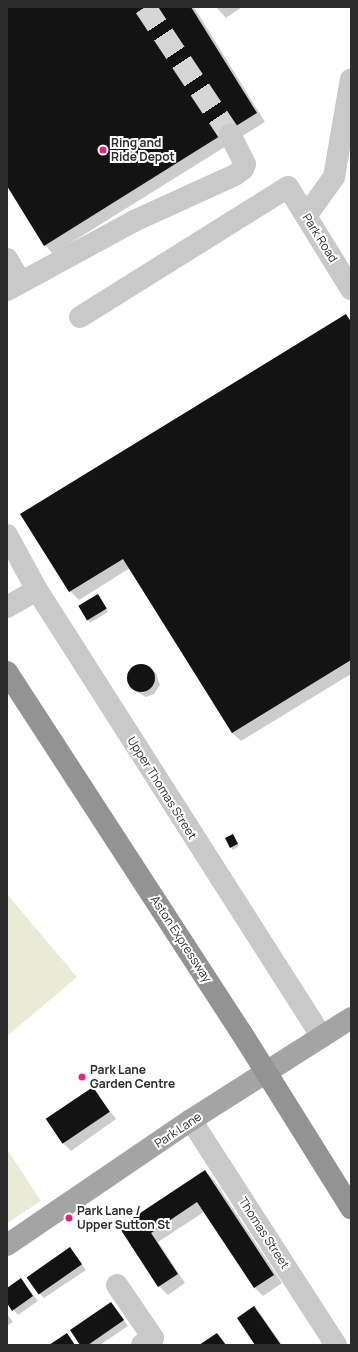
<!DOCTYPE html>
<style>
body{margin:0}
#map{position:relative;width:358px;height:1352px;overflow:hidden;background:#fff;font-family:Manrope,sans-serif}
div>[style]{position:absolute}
.green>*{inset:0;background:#e9ebd7}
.shadow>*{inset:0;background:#0003}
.building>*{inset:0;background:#131313;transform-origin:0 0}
.round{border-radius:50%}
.minor-tunnel>*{height:22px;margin-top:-11px;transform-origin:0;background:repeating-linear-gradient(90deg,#d5d5d5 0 22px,transparent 0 33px)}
.minor>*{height:22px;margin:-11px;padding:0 11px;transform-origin:11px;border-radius:11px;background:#c9c9c9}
.major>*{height:22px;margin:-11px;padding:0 11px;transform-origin:11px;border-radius:11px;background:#a4a4a4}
.highway>*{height:22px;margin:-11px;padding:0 11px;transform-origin:11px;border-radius:11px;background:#939393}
.dots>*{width:11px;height:11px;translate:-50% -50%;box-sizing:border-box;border:2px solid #fff;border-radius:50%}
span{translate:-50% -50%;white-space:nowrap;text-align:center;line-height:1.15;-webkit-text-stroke:4px #fff;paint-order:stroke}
.poi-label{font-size:12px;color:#2c2c2c;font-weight:700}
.left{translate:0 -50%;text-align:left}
.street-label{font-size:12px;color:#2c2c2c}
.frame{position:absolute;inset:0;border:8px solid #2c2c2c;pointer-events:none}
</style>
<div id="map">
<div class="green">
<i style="clip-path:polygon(7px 894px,77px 977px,7px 1036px)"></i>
<i style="clip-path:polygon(7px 1149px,41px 1201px,7px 1223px)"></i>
</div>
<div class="shadow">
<i style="clip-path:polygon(7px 7px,194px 7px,265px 122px,53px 254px,45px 245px,7px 184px)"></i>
<i style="clip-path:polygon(216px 7px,242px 7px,226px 18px)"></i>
<i style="clip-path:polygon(346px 316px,351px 320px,351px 674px,241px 741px,232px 733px,130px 568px,79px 600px,70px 591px)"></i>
<i style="clip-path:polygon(100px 598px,108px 612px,90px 623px,88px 620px)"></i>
<i style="clip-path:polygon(144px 665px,156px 673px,160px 685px,154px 694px,146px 697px,135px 691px,145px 693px,131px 687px,128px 676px,132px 668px)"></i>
<i style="clip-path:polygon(233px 836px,239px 846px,233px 850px,231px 847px)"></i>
<i style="clip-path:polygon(92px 1088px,116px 1119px,71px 1151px,64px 1144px)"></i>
<i style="clip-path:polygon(205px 1171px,214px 1180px,282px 1283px,263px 1296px,254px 1287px,204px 1212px,158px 1242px,185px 1283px,168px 1295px,159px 1286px,120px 1227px)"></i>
<i style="clip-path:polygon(70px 1248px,86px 1270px,44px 1298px,39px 1293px)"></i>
<i style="clip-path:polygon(21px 1279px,38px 1301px,18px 1315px,7px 1301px,7px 1289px)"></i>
<i style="clip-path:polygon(111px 1303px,128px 1326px,100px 1345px,81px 1345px)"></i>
<i style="clip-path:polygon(254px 1308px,261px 1315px,282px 1345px,256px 1345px)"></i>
<i style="clip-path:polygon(7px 1314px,13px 1322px,7px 1326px)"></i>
</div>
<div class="building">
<i style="clip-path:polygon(7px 7px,191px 7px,257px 113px,44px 246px,7px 186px)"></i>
<i style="clip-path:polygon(346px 314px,351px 322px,351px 660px,232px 733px,123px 559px,69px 592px,20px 514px)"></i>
<i style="left:98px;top:594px;width:17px;height:23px;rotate:59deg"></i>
<i class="round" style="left:127px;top:664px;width:28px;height:28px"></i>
<i style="left:233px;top:834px;width:11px;height:9px;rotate:63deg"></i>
<i style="left:93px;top:1087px;width:30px;height:57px;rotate:56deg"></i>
<i style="clip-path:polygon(205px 1170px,274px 1275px,254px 1288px,197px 1202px,151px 1233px,178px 1274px,158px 1287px,119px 1227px)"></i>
<i style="left:70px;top:1247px;width:21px;height:53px;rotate:55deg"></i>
<i style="clip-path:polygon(21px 1278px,33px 1296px,12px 1311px,7px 1303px,7px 1288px)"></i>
<i style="clip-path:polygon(111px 1302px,124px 1320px,88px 1345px,80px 1345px,70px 1330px)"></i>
<i style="clip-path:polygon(254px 1306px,281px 1345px,255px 1345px,237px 1318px)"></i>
<i style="clip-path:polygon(67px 1333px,75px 1345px,49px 1345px)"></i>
<i style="clip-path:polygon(217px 1333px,226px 1345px,199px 1345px)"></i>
</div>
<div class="minor-tunnel">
<i style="left:145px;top:7px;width:154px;rotate:56.4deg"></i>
</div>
<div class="minor">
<i style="left:306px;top:216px;width:48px;rotate:-54.3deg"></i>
<i style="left:334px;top:177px;width:99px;rotate:-80.2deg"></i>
<i style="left:7px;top:259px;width:27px;rotate:59deg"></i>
<i style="left:7px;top:290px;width:145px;rotate:-28.5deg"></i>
<i style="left:134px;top:221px;width:111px;rotate:-24.5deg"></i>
<i style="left:235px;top:175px;width:10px;rotate:-37deg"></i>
<i style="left:243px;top:169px;width:5px;rotate:-68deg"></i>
<i style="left:245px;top:164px;width:33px;rotate:-117deg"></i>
<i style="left:80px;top:317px;width:245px;rotate:-32deg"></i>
<i style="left:288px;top:187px;width:120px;rotate:58.3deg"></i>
<i style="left:7px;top:535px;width:63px;rotate:61.4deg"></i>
<i style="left:37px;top:590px;width:530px;rotate:57.48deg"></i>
<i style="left:7px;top:607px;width:34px;rotate:-30deg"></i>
<i style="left:191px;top:1120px;width:268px;rotate:57.2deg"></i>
<i style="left:117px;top:1285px;width:64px;rotate:55.8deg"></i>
<i style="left:153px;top:1338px;width:13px;rotate:148deg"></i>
</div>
<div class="major">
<i style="left:7px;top:1245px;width:222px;rotate:-34.2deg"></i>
<i style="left:191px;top:1120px;width:190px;rotate:-32.5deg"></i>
</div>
<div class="highway">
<i style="left:7px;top:672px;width:429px;rotate:57deg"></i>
<i style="left:241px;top:1032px;width:208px;rotate:58deg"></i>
</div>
<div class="dots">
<i style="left:103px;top:150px;background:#f51c7a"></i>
<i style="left:82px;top:1077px;background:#f51c7a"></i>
<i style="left:69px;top:1218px;background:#f51c7a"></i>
</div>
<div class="poi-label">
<span class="left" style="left:111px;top:150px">Ring and<br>Ride Depot</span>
<span class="left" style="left:90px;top:1077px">Park Lane<br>Garden Centre</span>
<span class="left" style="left:77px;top:1218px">Park Lane /<br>Upper Sutton St</span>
</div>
<div class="street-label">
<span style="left:320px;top:238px;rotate:58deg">Park Road</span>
<span style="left:162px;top:788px;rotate:58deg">Upper Thomas Street</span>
<span style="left:181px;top:939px;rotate:57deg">Aston Expressway</span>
<span style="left:178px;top:1130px;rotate:-34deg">Park Lane</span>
<span style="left:264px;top:1233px;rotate:57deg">Thomas Street</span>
</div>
<div class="frame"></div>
</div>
